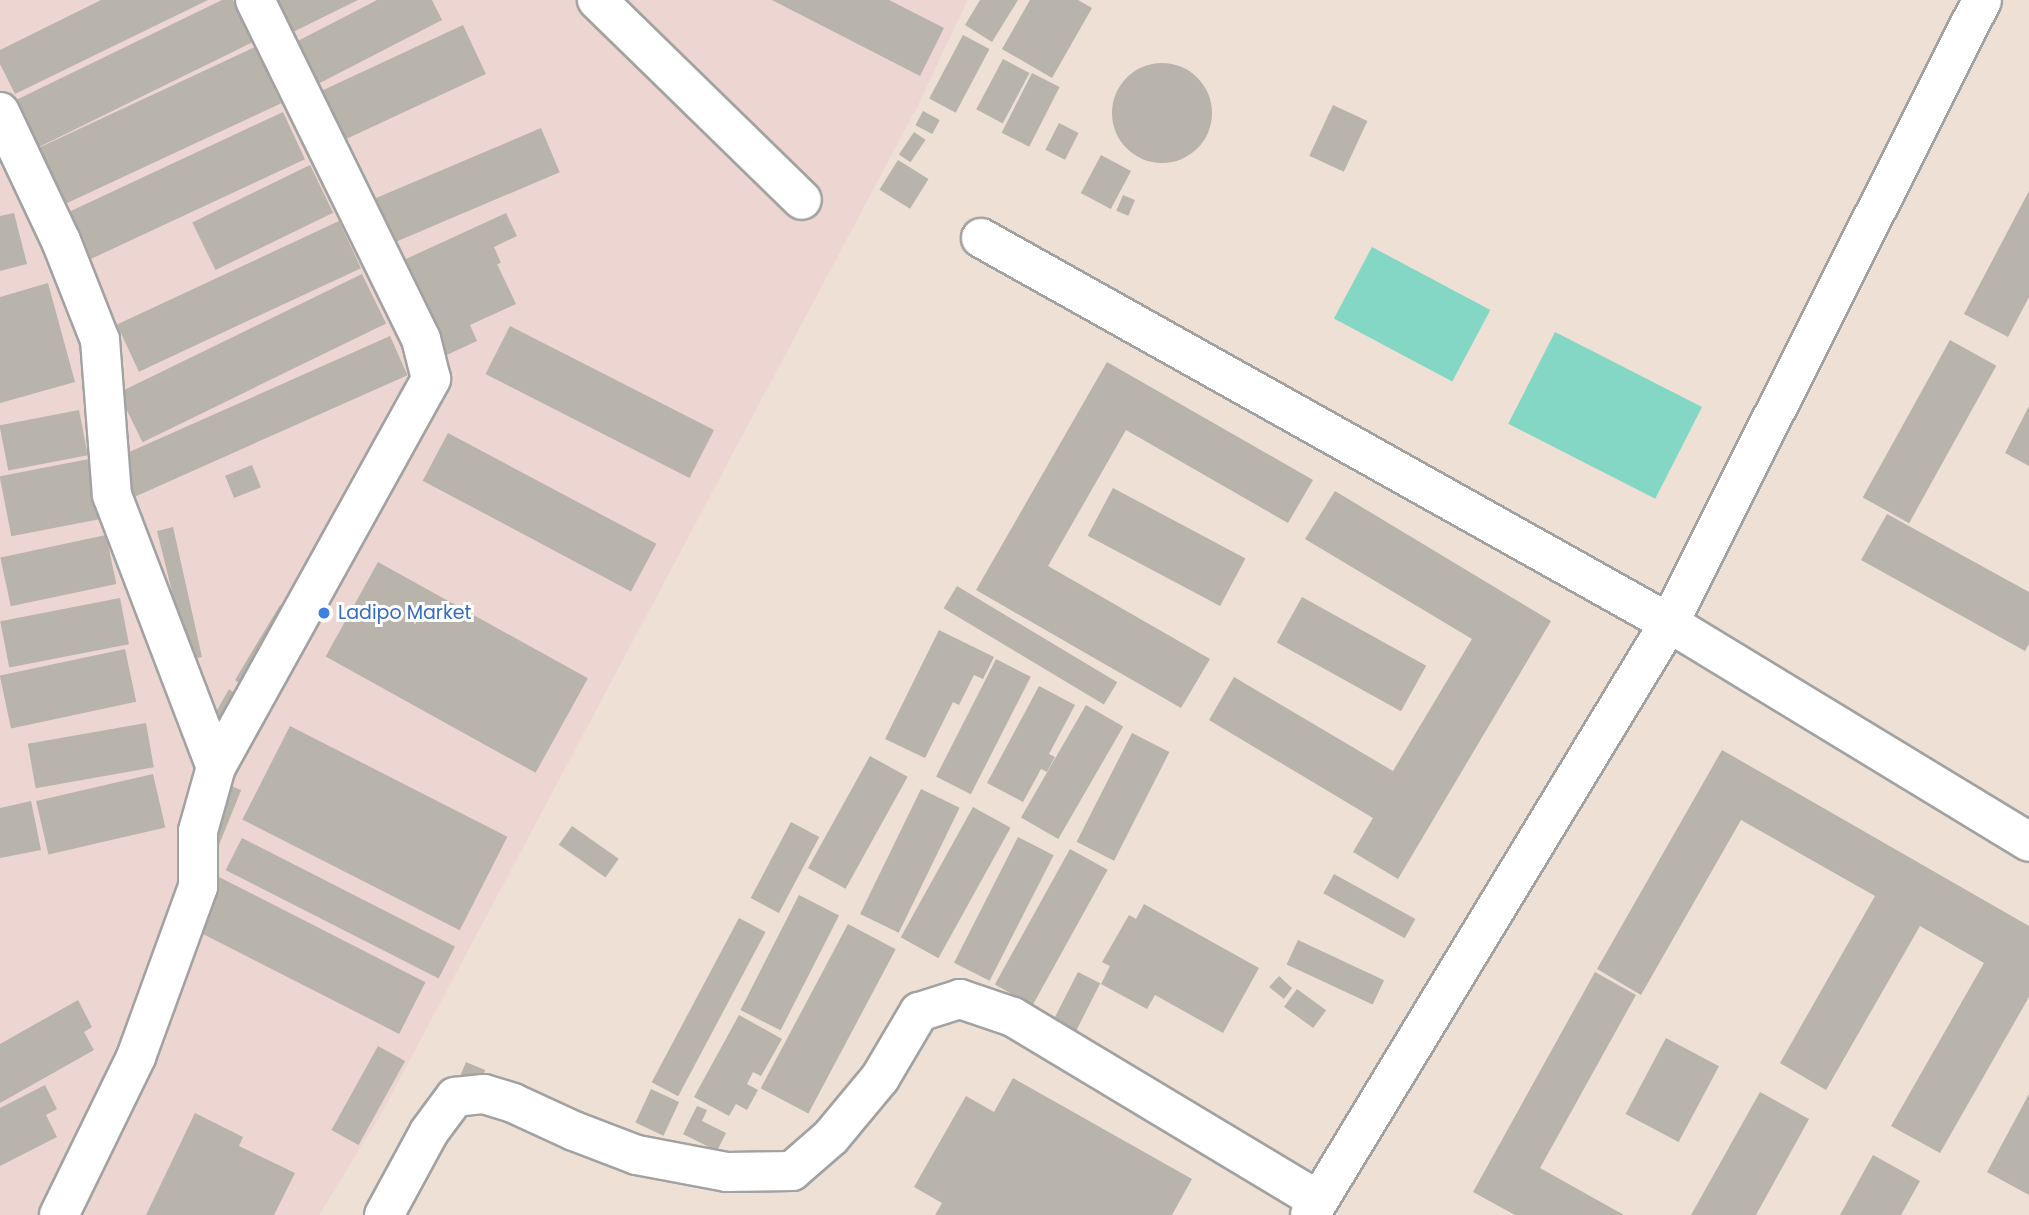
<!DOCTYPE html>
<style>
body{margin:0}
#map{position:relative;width:2029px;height:1215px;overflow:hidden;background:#eceae1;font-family:Poppins,sans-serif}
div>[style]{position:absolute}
.commercial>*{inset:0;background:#edd6d1}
.military>*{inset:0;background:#eee0d5}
.pitch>*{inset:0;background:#83d7c4;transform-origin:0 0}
.building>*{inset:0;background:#b8b3ab;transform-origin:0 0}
.round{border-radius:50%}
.roads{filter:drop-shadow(2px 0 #a2a2a2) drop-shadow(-2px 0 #a2a2a2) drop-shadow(0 2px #a2a2a2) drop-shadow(0 -2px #a2a2a2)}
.minor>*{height:38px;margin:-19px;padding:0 19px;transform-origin:19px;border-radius:19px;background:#fff}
.dots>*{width:19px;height:19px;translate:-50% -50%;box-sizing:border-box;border:4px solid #fff;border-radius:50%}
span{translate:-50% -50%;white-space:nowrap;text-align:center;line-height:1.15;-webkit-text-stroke:6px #fff;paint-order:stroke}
.shop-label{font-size:19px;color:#366cbe}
.left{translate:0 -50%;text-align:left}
</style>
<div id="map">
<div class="commercial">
<i style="clip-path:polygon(0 0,968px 0,918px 106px,379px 1120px,320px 1215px,0 1215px)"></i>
</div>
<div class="military">
<i style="clip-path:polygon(968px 0,2029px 0,2029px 1215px,319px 1215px,380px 1116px,918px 106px)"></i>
</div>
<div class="pitch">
<i style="left:1372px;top:247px;width:134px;height:81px;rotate:28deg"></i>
<i style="left:1555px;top:332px;width:165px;height:103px;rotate:27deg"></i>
</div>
<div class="building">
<i style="clip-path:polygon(101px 0,208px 0,15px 94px,0 64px,0 50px)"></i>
<i style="clip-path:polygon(222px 0,233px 0,253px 42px,37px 148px,14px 101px)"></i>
<i style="clip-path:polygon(275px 0,358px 0,291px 33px)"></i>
<i style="clip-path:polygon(377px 0,432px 0,442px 20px,314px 86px,292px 44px)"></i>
<i style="clip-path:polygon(772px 0,889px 0,944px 28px,920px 76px)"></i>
<i style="clip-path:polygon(980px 0,1018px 0,992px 42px,965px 25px)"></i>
<i style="clip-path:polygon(1030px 0,1078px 0,1092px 8px,1052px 78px,1002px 49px)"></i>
<i style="left:463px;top:25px;width:54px;height:160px;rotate:65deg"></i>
<i style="left:963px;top:35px;width:30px;height:72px;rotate:28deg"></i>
<i style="left:255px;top:47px;width:62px;height:245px;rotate:65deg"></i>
<i style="left:1003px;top:59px;width:30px;height:57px;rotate:28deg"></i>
<i class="round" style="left:1112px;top:63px;width:100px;height:100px"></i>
<i style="left:1032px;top:73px;width:31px;height:67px;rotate:27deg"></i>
<i style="left:1333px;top:105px;width:38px;height:56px;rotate:25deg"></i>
<i style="left:923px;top:111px;width:19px;height:16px;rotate:28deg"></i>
<i style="left:283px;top:112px;width:52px;height:240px;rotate:65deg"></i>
<i style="left:1059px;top:123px;width:22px;height:30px;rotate:27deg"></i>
<i style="left:541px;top:128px;width:48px;height:183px;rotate:67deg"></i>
<i style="left:914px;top:132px;width:14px;height:27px;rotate:34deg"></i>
<i style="left:1101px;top:155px;width:34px;height:43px;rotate:28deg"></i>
<i style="left:898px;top:160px;width:36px;height:35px;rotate:32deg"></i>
<i style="left:310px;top:165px;width:53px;height:131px;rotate:64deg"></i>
<i style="clip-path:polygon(2029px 191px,2029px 297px,2008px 337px,1964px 314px)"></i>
<i style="left:1123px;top:195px;width:13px;height:17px;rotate:23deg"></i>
<i style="clip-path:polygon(14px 213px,27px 264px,0 271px,0 216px)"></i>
<i style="clip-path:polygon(506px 213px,517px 236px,494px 247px,501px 263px,497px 264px,516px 304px,470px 325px,477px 341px,438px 359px,395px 264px)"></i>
<i style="left:339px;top:221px;width:52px;height:245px;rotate:65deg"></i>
<i style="left:362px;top:274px;width:55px;height:271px;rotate:64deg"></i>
<i style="clip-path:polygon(48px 283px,75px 382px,0 403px,0 297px)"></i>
<i style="left:510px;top:326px;width:229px;height:54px;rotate:27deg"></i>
<i style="left:390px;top:336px;width:43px;height:299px;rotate:66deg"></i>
<i style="left:1950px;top:340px;width:53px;height:180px;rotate:29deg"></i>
<i style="clip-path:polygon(1107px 362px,1313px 480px,1288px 523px,1126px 430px,1048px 566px,1210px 659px,1181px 708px,976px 590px)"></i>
<i style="clip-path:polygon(2029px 406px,2029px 466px,2005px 453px)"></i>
<i style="left:79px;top:410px;width:46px;height:81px;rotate:79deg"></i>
<i style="left:448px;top:433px;width:236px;height:54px;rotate:28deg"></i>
<i style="left:89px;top:459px;width:61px;height:91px;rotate:79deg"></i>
<i style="left:252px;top:465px;width:24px;height:29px;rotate:68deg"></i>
<i style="left:1113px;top:488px;width:150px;height:54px;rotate:28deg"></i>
<i style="clip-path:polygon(1335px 491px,1551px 621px,1398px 879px,1353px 852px,1373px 818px,1209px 720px,1234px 677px,1393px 771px,1472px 639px,1305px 539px)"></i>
<i style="clip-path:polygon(1887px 514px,2029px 592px,2029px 644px,2025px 651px,1861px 560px)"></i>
<i style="clip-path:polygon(173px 527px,202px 657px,189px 660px,157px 531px)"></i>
<i style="left:106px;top:535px;width:50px;height:108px;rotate:78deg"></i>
<i style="left:378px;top:562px;width:240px;height:108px;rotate:29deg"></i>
<i style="left:957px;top:586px;width:187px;height:26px;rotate:31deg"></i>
<i style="left:1302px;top:597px;width:142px;height:52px;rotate:29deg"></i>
<i style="left:120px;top:598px;width:47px;height:122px;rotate:79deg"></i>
<i style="clip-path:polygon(280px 605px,298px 615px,230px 730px,212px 719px,229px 689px,233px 692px,239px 683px,235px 680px)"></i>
<i style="clip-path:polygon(939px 630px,994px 657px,983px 679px,974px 675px,959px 705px,953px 702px,925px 758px,885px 739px)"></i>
<i style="left:125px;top:649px;width:54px;height:128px;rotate:78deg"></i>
<i style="left:996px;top:659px;width:39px;height:132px;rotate:27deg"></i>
<i style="clip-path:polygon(1039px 686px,1075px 705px,1049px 754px,1055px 757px,1047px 772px,1041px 769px,1023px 802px,987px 783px)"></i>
<i style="left:1086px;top:705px;width:43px;height:130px;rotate:30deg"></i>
<i style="left:146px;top:723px;width:45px;height:120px;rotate:80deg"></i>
<i style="left:290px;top:726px;width:244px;height:105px;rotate:27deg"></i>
<i style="left:1132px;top:733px;width:42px;height:122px;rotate:27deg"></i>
<i style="clip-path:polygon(1722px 750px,2029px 926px,2029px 997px,1940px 1153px,1891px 1126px,1984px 963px,1920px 926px,1826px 1090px,1780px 1063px,1875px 896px,1741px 820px,1641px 995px,1597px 969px)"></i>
<i style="left:870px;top:756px;width:43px;height:128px;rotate:29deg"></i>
<i style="left:153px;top:774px;width:55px;height:120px;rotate:77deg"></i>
<i style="left:231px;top:786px;width:11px;height:69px;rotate:22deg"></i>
<i style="left:921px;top:789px;width:43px;height:139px;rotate:26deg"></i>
<i style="clip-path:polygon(31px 801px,41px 850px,0 858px,0 808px)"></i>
<i style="left:973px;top:807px;width:43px;height:149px;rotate:29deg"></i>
<i style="left:791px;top:822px;width:32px;height:86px;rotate:28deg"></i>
<i style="left:572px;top:826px;width:57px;height:23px;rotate:35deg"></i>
<i style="left:1018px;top:837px;width:40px;height:141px;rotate:27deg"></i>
<i style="left:242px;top:838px;width:239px;height:36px;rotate:27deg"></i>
<i style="left:1070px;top:849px;width:43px;height:155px;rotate:29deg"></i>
<i style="left:1334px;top:874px;width:93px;height:22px;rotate:29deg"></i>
<i style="left:217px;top:876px;width:234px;height:58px;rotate:27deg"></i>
<i style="left:799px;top:895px;width:45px;height:129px;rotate:27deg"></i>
<i style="clip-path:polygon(1144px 904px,1259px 968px,1223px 1033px,1155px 995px,1147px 1009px,1101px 984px,1110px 966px,1102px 962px,1129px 915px,1136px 919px)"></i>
<i style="left:739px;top:918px;width:30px;height:186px;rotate:28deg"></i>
<i style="left:848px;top:924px;width:54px;height:186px;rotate:28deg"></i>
<i style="left:1298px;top:940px;width:95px;height:27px;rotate:25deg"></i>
<i style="left:1078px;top:972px;width:25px;height:56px;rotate:27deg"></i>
<i style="clip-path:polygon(1595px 972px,1636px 995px,1540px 1168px,1624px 1215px,1515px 1215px,1473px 1192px)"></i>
<i style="clip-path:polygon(1279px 976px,1292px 988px,1284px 999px,1269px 987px)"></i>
<i style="left:1297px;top:989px;width:36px;height:22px;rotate:36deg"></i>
<i style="clip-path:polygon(78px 1000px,92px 1027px,84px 1032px,94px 1050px,0 1103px,0 1044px)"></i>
<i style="clip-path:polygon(739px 1015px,782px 1039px,761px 1076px,753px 1072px,747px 1084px,758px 1090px,747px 1110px,736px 1104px,729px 1116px,694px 1097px)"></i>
<i style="left:1666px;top:1038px;width:60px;height:86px;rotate:28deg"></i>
<i style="left:378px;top:1046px;width:31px;height:96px;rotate:29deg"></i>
<i style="left:466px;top:1062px;width:21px;height:24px;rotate:23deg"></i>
<i style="clip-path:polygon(1013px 1078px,1192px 1179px,1172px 1215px,935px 1215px,942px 1203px,914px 1187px,966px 1096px,994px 1112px)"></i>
<i style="clip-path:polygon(45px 1085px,57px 1109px,46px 1115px,57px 1137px,0 1166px,0 1108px)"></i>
<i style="left:651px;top:1089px;width:31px;height:37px;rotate:25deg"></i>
<i style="clip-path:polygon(1760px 1092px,1809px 1119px,1756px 1215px,1691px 1215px)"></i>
<i style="clip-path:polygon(2029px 1094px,2029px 1195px,1987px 1172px)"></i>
<i style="clip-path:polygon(697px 1106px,707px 1110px,702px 1121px,726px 1133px,717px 1151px,683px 1134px)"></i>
<i style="clip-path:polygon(195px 1113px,243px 1137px,239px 1146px,295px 1173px,274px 1215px,146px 1215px)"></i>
<i style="clip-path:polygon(1873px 1155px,1920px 1181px,1901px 1215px,1840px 1215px)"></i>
</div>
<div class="roads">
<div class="minor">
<i style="left:597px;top:0;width:286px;rotate:44.3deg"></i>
<i style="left:0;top:112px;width:143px;rotate:64.7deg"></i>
<i style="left:61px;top:241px;width:106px;rotate:68.5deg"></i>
<i style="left:100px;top:340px;width:155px;rotate:85.6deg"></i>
<i style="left:112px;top:495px;width:291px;rotate:69.1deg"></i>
<i style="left:981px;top:238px;width:788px;rotate:29.23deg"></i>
<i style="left:1669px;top:623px;width:421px;rotate:31.3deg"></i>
<i style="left:59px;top:1215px;width:176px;rotate:-64deg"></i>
<i style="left:136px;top:1057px;width:181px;rotate:-70deg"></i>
<i style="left:198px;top:887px;width:56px;rotate:-90deg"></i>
<i style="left:198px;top:831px;width:66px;rotate:-74.3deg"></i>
<i style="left:216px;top:767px;width:444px;rotate:-61deg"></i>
<i style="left:431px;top:379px;width:41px;rotate:-104deg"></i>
<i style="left:421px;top:339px;width:377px;rotate:-116.1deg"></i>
<i style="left:384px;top:1215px;width:94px;rotate:-61.5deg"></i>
<i style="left:429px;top:1132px;width:44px;rotate:-53.4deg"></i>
<i style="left:455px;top:1097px;width:29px;rotate:-6deg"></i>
<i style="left:484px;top:1094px;width:30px;rotate:17deg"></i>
<i style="left:513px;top:1103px;width:67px;rotate:24.7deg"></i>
<i style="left:574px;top:1131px;width:67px;rotate:20.9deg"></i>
<i style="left:637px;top:1155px;width:92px;rotate:10.7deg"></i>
<i style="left:727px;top:1172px;width:65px;rotate:-0.9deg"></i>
<i style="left:792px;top:1171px;width:52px;rotate:-41.1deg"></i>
<i style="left:831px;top:1137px;width:77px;rotate:-50.3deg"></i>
<i style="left:880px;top:1078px;width:77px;rotate:-59.4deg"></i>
<i style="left:919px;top:1012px;width:43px;rotate:-17.6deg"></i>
<i style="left:960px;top:999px;width:56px;rotate:18.8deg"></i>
<i style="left:1013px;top:1017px;width:356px;rotate:31deg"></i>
<i style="left:1310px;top:1215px;width:692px;rotate:-58.77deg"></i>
<i style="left:1669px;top:623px;width:697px;rotate:-63.32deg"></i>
</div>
</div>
<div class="dots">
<i style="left:324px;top:613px;background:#3f7fe0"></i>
</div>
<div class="shop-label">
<span class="left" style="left:338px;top:613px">Ladipo Market</span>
</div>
</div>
